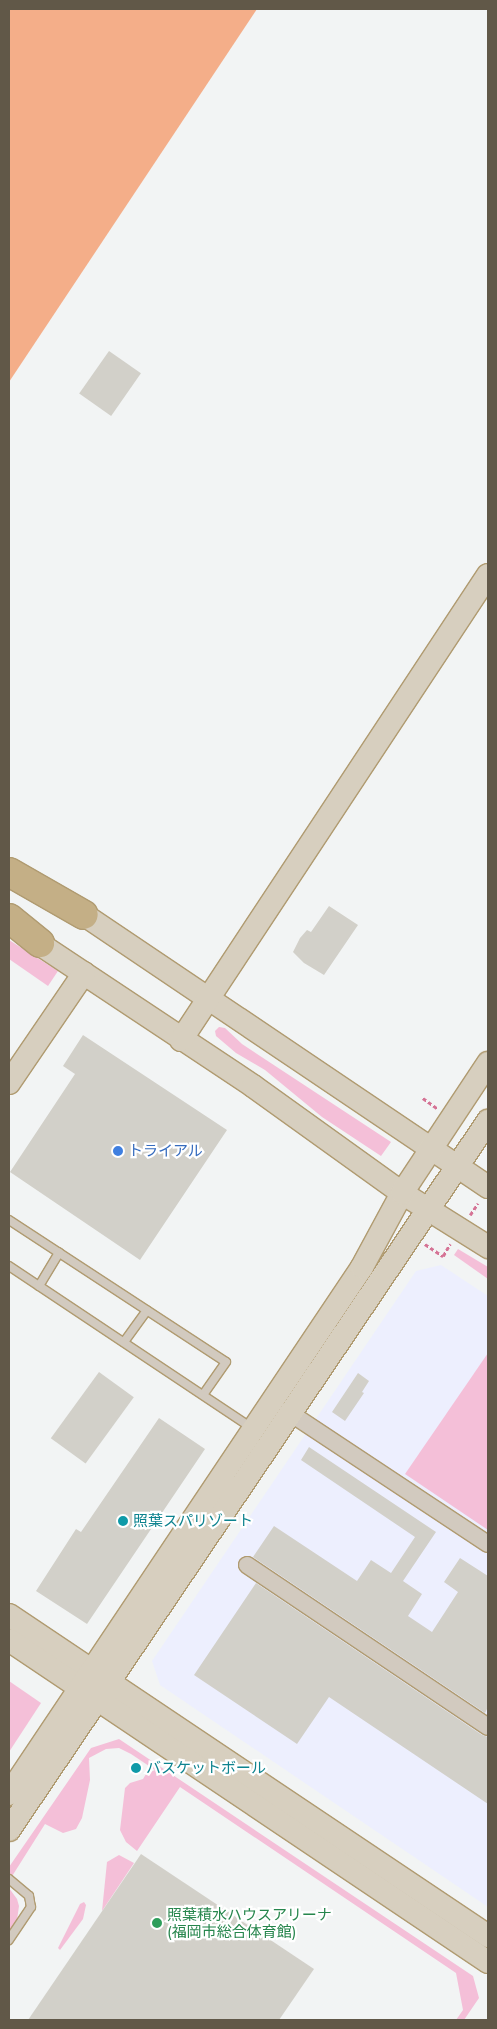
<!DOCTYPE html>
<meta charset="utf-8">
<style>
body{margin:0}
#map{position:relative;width:497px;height:2029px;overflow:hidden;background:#f2f4f4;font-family:Mulish,"Noto Sans JP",sans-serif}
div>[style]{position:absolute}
.commercial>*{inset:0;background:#edeffe}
.green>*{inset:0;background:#f4bfd8}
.water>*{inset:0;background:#f4ae89}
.building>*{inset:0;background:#d2d0c9;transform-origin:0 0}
.path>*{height:2.5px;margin-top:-1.25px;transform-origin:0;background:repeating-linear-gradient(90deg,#d57395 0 4px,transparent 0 6.5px)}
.roads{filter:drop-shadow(1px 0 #b09b71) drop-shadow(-1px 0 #b09b71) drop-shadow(0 1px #b09b71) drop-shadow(0 -1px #b09b71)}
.lane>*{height:8px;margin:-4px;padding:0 4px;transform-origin:4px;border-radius:4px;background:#d2cabf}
.street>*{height:16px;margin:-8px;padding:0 8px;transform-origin:8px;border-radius:8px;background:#d2cabf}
.secondary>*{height:22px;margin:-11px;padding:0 11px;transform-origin:11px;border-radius:11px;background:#d7cfbf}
.highway>*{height:28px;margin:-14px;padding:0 14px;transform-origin:14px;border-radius:14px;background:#c4af86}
.dots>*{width:14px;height:14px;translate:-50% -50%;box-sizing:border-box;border:2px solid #fff;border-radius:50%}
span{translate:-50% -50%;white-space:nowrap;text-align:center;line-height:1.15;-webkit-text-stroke:4.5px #fff;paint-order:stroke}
.shop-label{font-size:15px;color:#366cbe}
.left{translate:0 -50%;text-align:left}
.culture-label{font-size:15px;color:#0d838f}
.leisure-label{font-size:15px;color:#27864d}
.frame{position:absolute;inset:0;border:10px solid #615848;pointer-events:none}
</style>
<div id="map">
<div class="commercial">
<i style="clip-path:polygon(441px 1265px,488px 1296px,488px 1907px,160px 1685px,152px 1661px,416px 1271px)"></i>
</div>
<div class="green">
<i style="clip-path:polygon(9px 940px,58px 971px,48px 986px,9px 959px)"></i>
<i style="clip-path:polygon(219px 1027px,225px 1028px,242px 1044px,391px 1142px,381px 1156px,322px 1117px,265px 1070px,236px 1053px,216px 1036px,215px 1031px)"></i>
<i style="clip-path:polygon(458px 1249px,488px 1267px,488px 1279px,454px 1255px)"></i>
<i style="clip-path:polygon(488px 1353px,488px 1530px,405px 1474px)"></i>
<i style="clip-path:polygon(9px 1681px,41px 1703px,9px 1752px)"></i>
<i style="clip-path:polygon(119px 1739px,473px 1976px,479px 1998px,464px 2020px,456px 2020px,463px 2010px,456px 1973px,180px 1787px,137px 1851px,126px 1842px,120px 1830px,125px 1788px,130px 1783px,143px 1779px,146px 1774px,155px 1770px,131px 1754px,119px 1748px,106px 1749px,89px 1758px,90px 1780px,82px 1818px,76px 1829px,63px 1833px,45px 1824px,9px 1881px,9px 1867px,91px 1748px)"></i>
<i style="clip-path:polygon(119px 1855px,134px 1863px,102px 1911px,107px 1862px)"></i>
<i style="clip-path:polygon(9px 1888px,17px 1899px,19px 1906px,17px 1920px,9px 1932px)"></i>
<i style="clip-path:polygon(84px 1902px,86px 1905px,83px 1919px,60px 1950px,58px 1948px,80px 1904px)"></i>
</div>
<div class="water">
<i style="clip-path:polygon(9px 9px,257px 9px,9px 382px)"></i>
</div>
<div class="building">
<i style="left:109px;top:351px;width:39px;height:52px;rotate:35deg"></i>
<i style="clip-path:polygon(329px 906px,358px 925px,324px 975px,304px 963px,293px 952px,300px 938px,307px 930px,311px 932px)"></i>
<i style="clip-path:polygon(83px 1035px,227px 1130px,140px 1260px,10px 1172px,75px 1074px,63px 1066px)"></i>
<i style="left:99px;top:1372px;width:43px;height:82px;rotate:36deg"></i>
<i style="clip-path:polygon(358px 1373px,369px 1381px,362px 1392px,364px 1393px,345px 1421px,332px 1412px)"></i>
<i style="clip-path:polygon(159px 1418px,205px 1449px,87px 1624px,36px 1591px,76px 1529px,81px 1532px)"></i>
<i style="clip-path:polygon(309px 1447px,436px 1532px,403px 1581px,422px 1594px,408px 1616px,432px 1632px,458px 1592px,444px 1582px,460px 1558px,488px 1576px,488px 1707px,485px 1713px,253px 1557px,274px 1526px,357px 1581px,371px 1560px,391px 1573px,415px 1537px,301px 1460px)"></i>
<i style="clip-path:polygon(256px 1583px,482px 1735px,488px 1737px,488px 1804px,329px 1697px,297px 1744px,194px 1675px)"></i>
<i style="clip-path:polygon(141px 1854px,314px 1969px,279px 2020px,28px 2020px)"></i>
</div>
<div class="path">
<i style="left:423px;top:1098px;width:19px;rotate:36deg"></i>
<i style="left:470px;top:1215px;width:14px;rotate:-56deg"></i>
<i style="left:425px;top:1244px;width:22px;rotate:34deg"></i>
<i style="left:443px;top:1256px;width:14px;rotate:-60deg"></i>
</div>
<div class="roads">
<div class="lane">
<i style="left:9px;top:1220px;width:259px;rotate:33.2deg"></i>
<i style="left:226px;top:1362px;width:40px;rotate:124.9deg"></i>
<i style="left:9px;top:1266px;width:292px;rotate:33.7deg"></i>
<i style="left:39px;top:1286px;width:39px;rotate:-59deg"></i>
<i style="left:124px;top:1342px;width:39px;rotate:-54deg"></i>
<i style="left:9px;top:1879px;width:26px;rotate:40deg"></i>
<i style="left:29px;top:1896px;width:11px;rotate:80deg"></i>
<i style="left:31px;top:1907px;width:40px;rotate:124deg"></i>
</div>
<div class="street">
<i style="left:290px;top:1413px;width:237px;rotate:33.5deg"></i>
<i style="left:247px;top:1565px;width:290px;rotate:33.9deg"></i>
</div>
<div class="secondary">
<i style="left:71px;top:906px;width:503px;rotate:33.97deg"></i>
<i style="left:26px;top:935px;width:273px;rotate:33.6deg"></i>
<i style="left:253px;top:1086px;width:183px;rotate:35.7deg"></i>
<i style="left:402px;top:1193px;width:102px;rotate:32.1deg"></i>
<i style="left:181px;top:1040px;width:557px;rotate:-56.57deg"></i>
<i style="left:9px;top:1083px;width:133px;rotate:-55.7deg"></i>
<i style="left:9px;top:1615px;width:577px;rotate:33.83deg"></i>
<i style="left:9px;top:1640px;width:577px;rotate:33.91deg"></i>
<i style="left:9px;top:1794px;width:634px;rotate:-56.18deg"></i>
<i style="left:362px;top:1267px;width:84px;rotate:-61.6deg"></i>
<i style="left:402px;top:1193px;width:156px;rotate:-56.5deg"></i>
<i style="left:9px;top:1830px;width:856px;rotate:-55.96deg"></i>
</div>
<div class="highway">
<i style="left:9px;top:872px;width:86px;rotate:29.8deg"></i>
<i style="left:9px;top:918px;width:40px;rotate:39deg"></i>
</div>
</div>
<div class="dots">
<i style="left:118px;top:1151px;background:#3f7fe0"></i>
<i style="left:123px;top:1521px;background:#0f9aa8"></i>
<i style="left:136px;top:1768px;background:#0f9aa8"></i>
<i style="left:157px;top:1923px;background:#2e9e5b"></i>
</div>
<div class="shop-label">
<span class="left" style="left:128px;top:1151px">トライアル</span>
</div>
<div class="culture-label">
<span class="left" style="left:133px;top:1521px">照葉スパリゾート</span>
<span class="left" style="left:146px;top:1768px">バスケットボール</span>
</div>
<div class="leisure-label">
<span class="left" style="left:167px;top:1923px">照葉積水ハウスアリーナ<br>(福岡市総合体育館)</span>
</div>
<div class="frame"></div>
</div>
